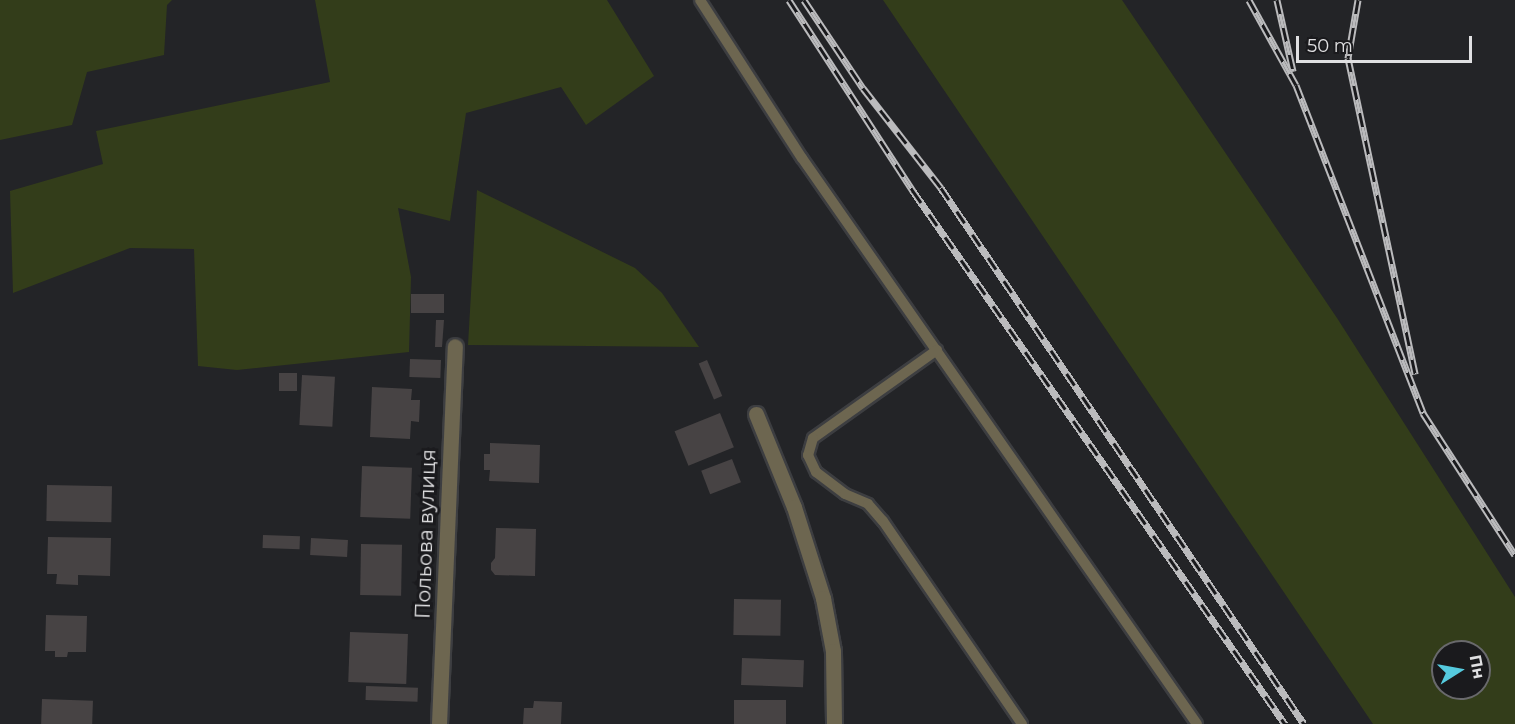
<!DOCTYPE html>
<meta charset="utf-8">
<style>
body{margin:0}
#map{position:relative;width:1515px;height:724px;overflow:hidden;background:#232427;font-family:Montserrat,sans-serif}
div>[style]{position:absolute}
.green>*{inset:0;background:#333d1a}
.building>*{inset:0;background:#474344;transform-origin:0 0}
.roads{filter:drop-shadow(2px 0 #3d3e41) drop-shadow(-2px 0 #3d3e41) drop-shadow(0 2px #3d3e41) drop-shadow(0 -2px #3d3e41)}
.lane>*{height:10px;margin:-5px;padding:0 5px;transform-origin:5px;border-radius:5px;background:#6d6650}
.street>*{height:15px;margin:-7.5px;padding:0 7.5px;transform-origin:7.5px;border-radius:7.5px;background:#6d6650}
.rail>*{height:7px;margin-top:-3.5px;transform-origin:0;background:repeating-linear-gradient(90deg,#1a1a1d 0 14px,#bbbbbd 0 28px);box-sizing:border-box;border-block:2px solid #bbbbbd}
span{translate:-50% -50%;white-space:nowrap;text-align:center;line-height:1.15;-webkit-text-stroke:6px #1a1a1d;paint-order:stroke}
.street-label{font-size:20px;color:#e0e0e2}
.north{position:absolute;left:1431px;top:640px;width:60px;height:60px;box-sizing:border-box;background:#1a1a1d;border:2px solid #69696c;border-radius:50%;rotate:79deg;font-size:16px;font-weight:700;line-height:24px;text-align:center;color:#e0e0e2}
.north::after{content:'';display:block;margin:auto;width:21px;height:27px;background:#55cade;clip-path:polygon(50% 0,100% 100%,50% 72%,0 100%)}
.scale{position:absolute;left:1296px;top:36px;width:176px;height:27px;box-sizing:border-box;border:3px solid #e0e0e2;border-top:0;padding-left:8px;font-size:18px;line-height:21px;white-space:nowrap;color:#e0e0e2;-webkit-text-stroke:4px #1a1a1d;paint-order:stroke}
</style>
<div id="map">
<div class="green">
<i style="clip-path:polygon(0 0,172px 0,167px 5px,164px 55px,87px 72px,72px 125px,0 140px)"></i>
<i style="clip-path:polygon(315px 0,607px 0,654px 76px,586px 125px,561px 87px,466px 113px,450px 221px,398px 208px,411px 277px,409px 352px,237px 370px,198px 366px,194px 249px,130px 248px,13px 293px,10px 191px,103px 164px,96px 131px,330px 82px)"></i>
<i style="clip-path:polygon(evenodd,883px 0,1122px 0,1337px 318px,1515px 597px,1515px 724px,1373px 724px,883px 0,1443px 652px,1479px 652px,1479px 688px,1443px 688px,1443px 652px)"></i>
<i style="clip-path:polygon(477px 190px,635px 268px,662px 293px,699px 347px,468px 345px)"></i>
</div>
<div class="building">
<i style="left:411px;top:294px;width:33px;height:19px"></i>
<i style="clip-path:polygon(436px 320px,444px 320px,442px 347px,435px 347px)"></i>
<i style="left:410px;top:359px;width:31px;height:18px;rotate:2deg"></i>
<i style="left:707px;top:360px;width:39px;height:9px;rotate:67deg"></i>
<i style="left:279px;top:373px;width:18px;height:18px"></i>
<i style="left:302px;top:375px;width:33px;height:50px;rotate:3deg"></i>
<i style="clip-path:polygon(372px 387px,412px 389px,411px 400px,420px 400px,419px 422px,411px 421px,410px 439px,370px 437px)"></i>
<i style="left:720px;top:413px;width:37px;height:49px;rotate:68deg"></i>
<i style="clip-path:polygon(490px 443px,540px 445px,539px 483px,489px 481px,490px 470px,484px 470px,484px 454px,490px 454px)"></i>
<i style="left:732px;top:459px;width:25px;height:33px;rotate:69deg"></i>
<i style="left:362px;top:466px;width:50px;height:51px;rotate:2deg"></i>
<i style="left:47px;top:485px;width:65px;height:36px;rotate:1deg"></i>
<i style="clip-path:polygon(496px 528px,536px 529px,535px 576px,495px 575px,491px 570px,491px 563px,495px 558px)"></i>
<i style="left:263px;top:535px;width:37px;height:13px;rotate:2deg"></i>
<i style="clip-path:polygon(48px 537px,111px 538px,110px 576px,78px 575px,78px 585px,56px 584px,57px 574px,47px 574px)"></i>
<i style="left:311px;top:538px;width:37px;height:17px;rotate:3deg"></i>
<i style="left:361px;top:544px;width:41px;height:51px;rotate:1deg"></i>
<i style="left:734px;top:599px;width:47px;height:36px;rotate:1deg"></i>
<i style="clip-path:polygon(46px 615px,87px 616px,86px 652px,68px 652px,67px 657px,55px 657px,55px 651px,45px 651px)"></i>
<i style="left:350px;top:632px;width:58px;height:50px;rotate:2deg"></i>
<i style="left:742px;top:658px;width:62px;height:27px;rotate:2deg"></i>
<i style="left:366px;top:686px;width:52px;height:14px;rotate:2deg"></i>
<i style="left:42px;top:699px;width:51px;height:25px;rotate:2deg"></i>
<i style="left:734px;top:700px;width:52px;height:24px"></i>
<i style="clip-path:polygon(534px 701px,562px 702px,561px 724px,523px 724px,524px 708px,533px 708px)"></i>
</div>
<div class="roads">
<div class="lane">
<i style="left:700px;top:0;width:188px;rotate:57.2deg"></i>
<i style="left:802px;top:158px;width:690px;rotate:55.09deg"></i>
<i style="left:937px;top:350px;width:152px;rotate:144.6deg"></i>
<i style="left:813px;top:438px;width:18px;rotate:106deg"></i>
<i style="left:808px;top:455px;width:19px;rotate:65deg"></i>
<i style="left:816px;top:472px;width:36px;rotate:37deg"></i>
<i style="left:845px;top:494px;width:25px;rotate:23deg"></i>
<i style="left:868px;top:504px;width:23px;rotate:49deg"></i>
<i style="left:883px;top:521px;width:246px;rotate:55.6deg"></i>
</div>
<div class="street">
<i style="left:756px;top:414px;width:100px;rotate:67.8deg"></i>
<i style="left:794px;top:507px;width:96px;rotate:72.3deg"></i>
<i style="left:823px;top:598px;width:54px;rotate:79.3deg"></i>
<i style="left:833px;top:651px;width:73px;rotate:89.2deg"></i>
<i style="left:439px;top:724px;width:378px;rotate:-87.6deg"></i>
</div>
</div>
<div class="rail">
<i style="left:789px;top:0;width:228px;rotate:57deg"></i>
<i style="left:913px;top:191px;width:650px;rotate:55.09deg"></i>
<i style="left:804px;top:0;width:106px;rotate:56.2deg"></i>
<i style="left:863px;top:88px;width:127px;rotate:52deg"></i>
<i style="left:941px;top:188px;width:647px;rotate:55.89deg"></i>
<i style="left:1249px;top:0;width:97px;rotate:61.1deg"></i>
<i style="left:1296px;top:85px;width:352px;rotate:68.8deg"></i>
<i style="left:1423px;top:413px;width:169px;rotate:57.1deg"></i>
<i style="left:1277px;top:0;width:73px;rotate:77.3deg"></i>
<i style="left:1358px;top:0;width:59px;rotate:99.8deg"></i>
<i style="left:1348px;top:58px;width:323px;rotate:78deg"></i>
</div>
<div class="street-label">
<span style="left:426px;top:534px;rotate:-88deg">Польова вулиця</span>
</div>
<div class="north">Пн</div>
<div class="scale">50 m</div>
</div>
